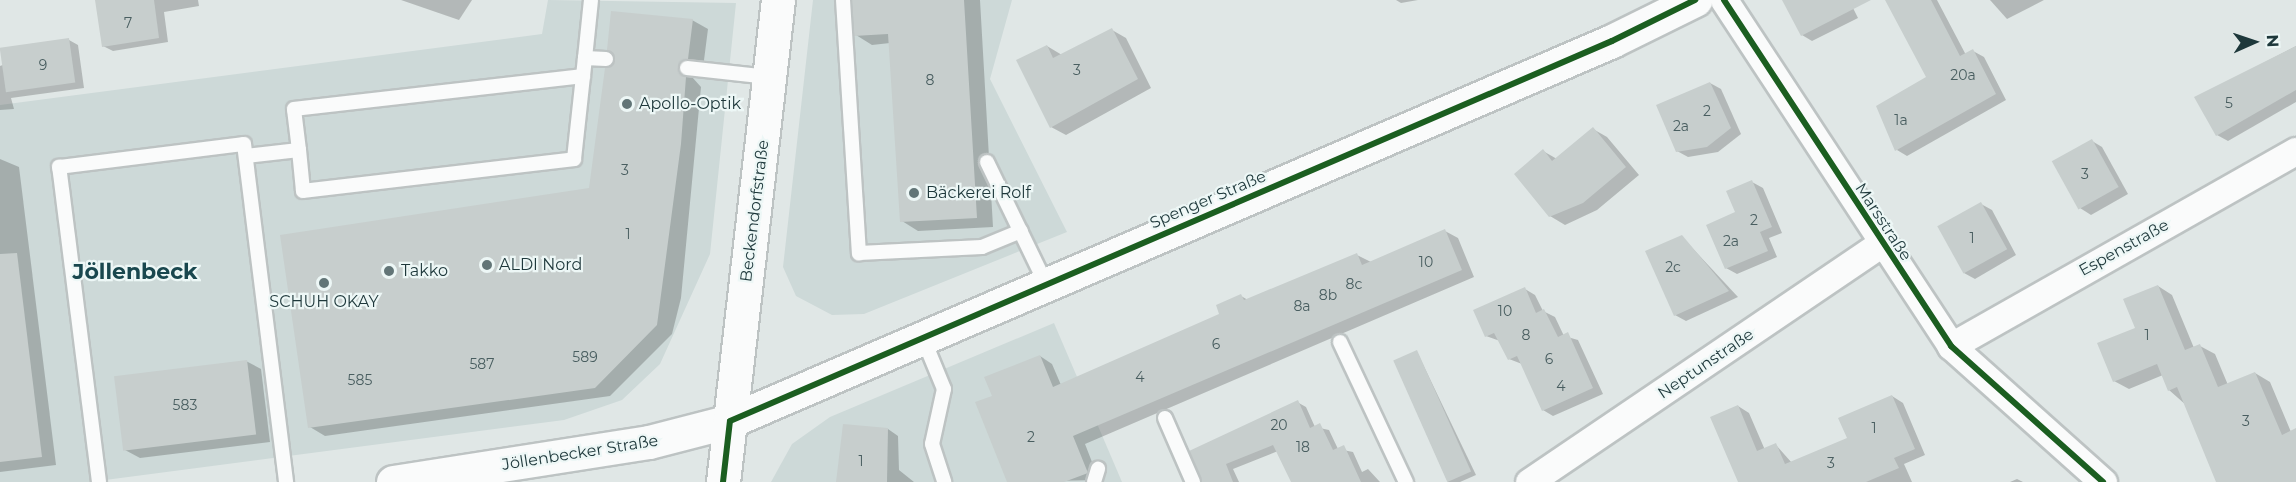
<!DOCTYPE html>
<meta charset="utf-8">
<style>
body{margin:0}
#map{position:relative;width:2296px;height:482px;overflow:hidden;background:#e0e7e6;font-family:Montserrat,sans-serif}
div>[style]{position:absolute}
.built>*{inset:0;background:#cdd9d8}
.shadow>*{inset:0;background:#0003}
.building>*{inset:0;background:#c7cecd;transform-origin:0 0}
.roads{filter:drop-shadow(2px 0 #bdc3c3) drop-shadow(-2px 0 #bdc3c3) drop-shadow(0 2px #bdc3c3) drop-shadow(0 -2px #bdc3c3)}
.lane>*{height:14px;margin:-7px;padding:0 7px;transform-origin:7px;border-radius:7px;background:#fafbfb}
.street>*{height:27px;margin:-13.5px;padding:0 13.5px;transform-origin:13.5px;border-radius:13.5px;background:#fafbfb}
.secondary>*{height:33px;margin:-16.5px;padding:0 16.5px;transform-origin:16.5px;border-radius:16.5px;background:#fafbfb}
.cycleway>*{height:6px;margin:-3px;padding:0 3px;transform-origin:3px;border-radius:3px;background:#1b5e20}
.dots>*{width:16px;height:16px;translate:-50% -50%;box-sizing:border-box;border:3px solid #edf7f6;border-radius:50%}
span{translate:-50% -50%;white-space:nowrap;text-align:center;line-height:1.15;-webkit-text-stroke:4.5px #edf7f6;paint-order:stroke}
.number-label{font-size:14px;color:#495e60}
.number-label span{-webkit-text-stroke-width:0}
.poi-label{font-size:16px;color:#1e383b}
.left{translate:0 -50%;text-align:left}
.street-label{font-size:16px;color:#1e383b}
.district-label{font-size:22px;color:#19474e;font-weight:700}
.north{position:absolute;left:2224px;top:12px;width:60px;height:60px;-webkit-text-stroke:4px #edf7f6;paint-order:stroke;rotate:87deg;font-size:16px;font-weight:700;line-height:24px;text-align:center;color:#1e383b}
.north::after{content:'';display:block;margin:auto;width:21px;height:27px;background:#1e383b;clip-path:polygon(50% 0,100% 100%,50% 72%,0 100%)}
</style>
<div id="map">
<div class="built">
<i style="clip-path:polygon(548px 0,736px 3px,710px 254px,660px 364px,622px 400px,564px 420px,90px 482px,0 482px,0 105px,542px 34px)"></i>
<i style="clip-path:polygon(813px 0,1012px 0,990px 79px,1067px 232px,864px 314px,832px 315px,796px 296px,783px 267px)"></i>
<i style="clip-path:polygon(1054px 323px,1122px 482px,771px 482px,792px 444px,830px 417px)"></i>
</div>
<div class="shadow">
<i style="clip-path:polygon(96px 0,198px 0,199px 6px,164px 12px,168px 42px,113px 51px,103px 46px)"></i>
<i style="clip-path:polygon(401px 0,472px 0,459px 20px)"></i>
<i style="clip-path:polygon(853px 0,980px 0,993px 227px,918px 231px,902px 221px,890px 43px,872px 45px,856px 35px)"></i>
<i style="clip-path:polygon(1396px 0,1418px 0,1401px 3px)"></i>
<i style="clip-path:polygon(1784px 0,1849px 0,1858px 18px,1812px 41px,1802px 35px)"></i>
<i style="clip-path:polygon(1887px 0,1937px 0,1966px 55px,1973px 51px,1984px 57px,2006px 100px,1907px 156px,1897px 150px,1928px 78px)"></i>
<i style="clip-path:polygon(1990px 0,2044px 0,2007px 19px)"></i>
<i style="clip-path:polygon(692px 20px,708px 29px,703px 68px,692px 77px,701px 87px,681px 298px,672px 334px,610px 396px,325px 436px,310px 427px,591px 189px,617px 60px)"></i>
<i style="clip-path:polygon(1112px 30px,1126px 38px,1151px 88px,1066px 135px,1051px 127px,1047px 46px,1062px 55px)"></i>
<i style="clip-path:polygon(69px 40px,78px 45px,84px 88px,11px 98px,14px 109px,0 110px,0 66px)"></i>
<i style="clip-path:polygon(2296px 46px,2296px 102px,2228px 141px,2217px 135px,2196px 98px)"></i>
<i style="clip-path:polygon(1710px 83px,1721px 89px,1741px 134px,1718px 152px,1688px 157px,1677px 151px)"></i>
<i style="clip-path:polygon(1593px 129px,1607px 137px,1639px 175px,1597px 210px,1565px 225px,1550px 216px,1543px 151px,1557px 159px)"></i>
<i style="clip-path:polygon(2092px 141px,2102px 147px,2128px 194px,2091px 215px,2080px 208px)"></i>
<i style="clip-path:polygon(0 159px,19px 167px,56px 465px,0 472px)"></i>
<i style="clip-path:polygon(1752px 182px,1763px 188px,1782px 233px,1769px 238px,1777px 257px,1737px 274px,1726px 268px,1737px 213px)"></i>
<i style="clip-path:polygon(1981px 204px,1992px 210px,2016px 255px,1975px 279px,1964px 273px)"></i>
<i style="clip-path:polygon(1445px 231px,1458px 238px,1474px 277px,1085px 444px,1099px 480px,1009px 482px,994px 396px,1040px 356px,1052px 364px,1061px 385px,1221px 314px,1241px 296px,1248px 300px,1357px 255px,1371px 262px)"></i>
<i style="clip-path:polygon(1682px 237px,1738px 297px,1686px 321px,1675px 315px)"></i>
<i style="clip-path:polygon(2158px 286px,2172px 295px,2194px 348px,2200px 346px,2215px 354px,2228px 385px,2255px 373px,2270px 382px,2291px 432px,2296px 430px,2296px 482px,2273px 482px,2169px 390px,2163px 375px,2129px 389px,2114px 381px)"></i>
<i style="clip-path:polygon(1525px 289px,1535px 295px,1543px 311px,1555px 317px,1564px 336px,1578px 340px,1603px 394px,1553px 416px,1543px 410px,1522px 364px,1509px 359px,1500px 341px,1486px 336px)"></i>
<i style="clip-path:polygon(1417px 352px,1476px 475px,1460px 482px,1448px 482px,1395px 362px)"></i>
<i style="clip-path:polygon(246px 361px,261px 369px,270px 442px,140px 458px,125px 450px)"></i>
<i style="clip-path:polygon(1892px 396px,1903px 403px,1925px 455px,1904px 464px,1912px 482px,1740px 482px,1738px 406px,1749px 413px,1765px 450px,1776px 445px,1792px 463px,1849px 439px)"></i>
<i style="clip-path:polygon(1297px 402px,1306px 407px,1315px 427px,1329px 430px,1338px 449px,1353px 452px,1362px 472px,1368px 469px,1380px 482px,1305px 482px,1278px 451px,1233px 469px,1239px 482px,1204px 482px)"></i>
<i style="clip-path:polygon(888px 429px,898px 436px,899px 470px,914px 482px,837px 482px)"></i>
<i style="clip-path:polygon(2017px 479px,2023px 482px,2010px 482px)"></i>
</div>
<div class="building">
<i style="clip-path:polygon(95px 0,154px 0,159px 38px,102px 47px)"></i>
<i style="clip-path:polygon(852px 0,964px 0,977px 218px,900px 222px,888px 34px,854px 36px)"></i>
<i style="clip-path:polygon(1782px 0,1871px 0,1801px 36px)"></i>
<i style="clip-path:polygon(1885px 0,1931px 0,1960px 56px,1973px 49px,1996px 94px,1895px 151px,1876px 106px,1926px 77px)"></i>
<i style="clip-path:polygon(611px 11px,693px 19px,688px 59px,678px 66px,686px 77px,681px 144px,657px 325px,595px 388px,308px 428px,280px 235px,589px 188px,605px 68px,615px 60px,607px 50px)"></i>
<i style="clip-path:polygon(1112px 28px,1138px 79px,1050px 128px,1016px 60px,1047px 45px,1053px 58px)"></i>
<i style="left:69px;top:38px;width:45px;height:70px;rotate:82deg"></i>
<i style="clip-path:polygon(2296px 46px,2296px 90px,2216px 136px,2194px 97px)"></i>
<i style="clip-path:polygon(1710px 82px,1731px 128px,1707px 147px,1676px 152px,1656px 105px)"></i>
<i style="clip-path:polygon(1593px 127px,1626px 167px,1583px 203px,1549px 217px,1514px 174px,1543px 149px,1552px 161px)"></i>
<i style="left:2092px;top:139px;width:55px;height:46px;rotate:61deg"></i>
<i style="clip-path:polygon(1752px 180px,1772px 227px,1760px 232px,1768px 251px,1725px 269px,1706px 225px,1735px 212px,1726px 191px)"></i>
<i style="left:1981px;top:202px;width:54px;height:50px;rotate:61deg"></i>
<i style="clip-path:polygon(1445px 229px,1462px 270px,1073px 436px,1088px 473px,1064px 482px,1007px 482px,975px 402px,992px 396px,984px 377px,1040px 355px,1053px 387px,1219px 314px,1216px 305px,1241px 294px,1244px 300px,1357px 253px,1362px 265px)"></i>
<i style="clip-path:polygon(1682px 235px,1729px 291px,1674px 316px,1645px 251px)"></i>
<i style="clip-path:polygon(17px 253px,42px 457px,0 462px,0 254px)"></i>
<i style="clip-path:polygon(2158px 285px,2185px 350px,2200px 344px,2218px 387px,2255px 372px,2282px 435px,2296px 428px,2296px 482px,2216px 482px,2177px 387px,2168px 391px,2157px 364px,2113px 382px,2097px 343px,2135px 328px,2123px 299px)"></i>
<i style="clip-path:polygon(1525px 287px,1536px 313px,1544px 309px,1558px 337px,1568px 332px,1593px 388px,1542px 411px,1517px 356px,1508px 360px,1494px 333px,1485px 337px,1473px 310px)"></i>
<i style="left:1417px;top:350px;width:133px;height:26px;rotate:66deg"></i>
<i style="left:247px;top:360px;width:75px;height:134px;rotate:83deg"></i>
<i style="clip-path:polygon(1892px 395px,1915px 449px,1894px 458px,1899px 468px,1866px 482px,1738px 482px,1710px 417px,1738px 405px,1757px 451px,1776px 443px,1785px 464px,1847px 438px,1838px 418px)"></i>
<i style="clip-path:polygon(1298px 400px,1310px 428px,1320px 423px,1333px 450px,1344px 445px,1361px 482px,1291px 482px,1273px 445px,1226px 464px,1233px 482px,1202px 482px,1189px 451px)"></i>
<i style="clip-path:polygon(843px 424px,888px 428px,887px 482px,836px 482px)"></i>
</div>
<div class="roads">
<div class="lane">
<i style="left:843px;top:0;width:254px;rotate:86.4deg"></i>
<i style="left:859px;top:253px;width:123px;rotate:-2.8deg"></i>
<i style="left:982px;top:247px;width:42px;rotate:-22.3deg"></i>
<i style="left:585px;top:58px;width:58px;rotate:-84.1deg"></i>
<i style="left:687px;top:68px;width:82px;rotate:6.3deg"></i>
<i style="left:299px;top:150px;width:41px;rotate:-97deg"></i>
<i style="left:294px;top:109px;width:291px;rotate:-6.5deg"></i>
<i style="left:246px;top:156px;width:53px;rotate:-6.5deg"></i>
<i style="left:299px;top:150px;width:41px;rotate:84.4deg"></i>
<i style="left:303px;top:191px;width:273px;rotate:-6.7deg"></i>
<i style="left:574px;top:159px;width:102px;rotate:-83.8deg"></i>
<i style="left:585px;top:58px;width:21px;rotate:3deg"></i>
<i style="left:987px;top:162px;width:136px;rotate:64.2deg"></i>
<i style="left:923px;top:338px;width:55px;rotate:67.6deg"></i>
<i style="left:944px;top:389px;width:56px;rotate:102.3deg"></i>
<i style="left:932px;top:444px;width:40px;rotate:72deg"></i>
<i style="left:1340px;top:342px;width:155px;rotate:64.8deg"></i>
<i style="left:1165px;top:418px;width:70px;rotate:66.4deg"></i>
<i style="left:99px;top:482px;width:318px;rotate:-97.2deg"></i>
<i style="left:59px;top:167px;width:186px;rotate:-7.1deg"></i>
<i style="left:244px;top:144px;width:341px;rotate:82.9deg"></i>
<i style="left:1094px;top:482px;width:14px;rotate:-73deg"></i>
</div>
<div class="street">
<i style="left:1724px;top:0;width:414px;rotate:56.7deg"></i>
<i style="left:1951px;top:346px;width:204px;rotate:41.8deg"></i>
<i style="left:1951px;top:346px;width:396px;rotate:-29.5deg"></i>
<i style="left:1529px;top:482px;width:425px;rotate:-34.1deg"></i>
</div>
<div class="secondary">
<i style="left:393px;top:482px;width:259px;rotate:-8.9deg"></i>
<i style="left:649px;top:442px;width:84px;rotate:-14.5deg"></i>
<i style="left:730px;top:421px;width:960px;rotate:-23.31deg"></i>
<i style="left:1612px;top:41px;width:93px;rotate:-26.3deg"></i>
<i style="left:723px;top:482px;width:485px;rotate:-83.5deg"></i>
</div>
</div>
<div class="cycleway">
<i style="left:1724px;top:0;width:414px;rotate:56.7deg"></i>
<i style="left:1951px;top:346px;width:204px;rotate:41.8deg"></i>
<i style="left:723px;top:482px;width:61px;rotate:-83.5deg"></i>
<i style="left:730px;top:421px;width:960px;rotate:-23.31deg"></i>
<i style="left:1612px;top:41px;width:93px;rotate:-26.3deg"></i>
</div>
<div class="dots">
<i style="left:627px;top:104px;background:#627577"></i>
<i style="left:914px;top:193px;background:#627577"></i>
<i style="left:487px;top:265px;background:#627577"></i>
<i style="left:389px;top:271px;background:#627577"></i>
<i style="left:324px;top:283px;background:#627577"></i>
</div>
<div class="number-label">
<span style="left:128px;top:23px">7</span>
<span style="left:43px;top:65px">9</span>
<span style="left:1077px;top:70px">3</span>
<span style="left:1963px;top:75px">20a</span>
<span style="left:930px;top:80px">8</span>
<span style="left:2229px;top:103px">5</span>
<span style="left:1707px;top:111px">2</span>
<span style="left:1901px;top:120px">1a</span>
<span style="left:1681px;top:126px">2a</span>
<span style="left:625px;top:170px">3</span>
<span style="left:2085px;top:174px">3</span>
<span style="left:1754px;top:220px">2</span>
<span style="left:628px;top:234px">1</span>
<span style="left:1972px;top:238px">1</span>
<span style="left:1731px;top:241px">2a</span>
<span style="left:1426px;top:262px">10</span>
<span style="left:1673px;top:267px">2c</span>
<span style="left:1354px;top:284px">8c</span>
<span style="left:1328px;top:295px">8b</span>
<span style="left:1302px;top:306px">8a</span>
<span style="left:1505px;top:311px">10</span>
<span style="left:1526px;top:335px">8</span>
<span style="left:2147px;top:335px">1</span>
<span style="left:1216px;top:344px">6</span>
<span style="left:585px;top:357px">589</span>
<span style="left:1549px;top:359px">6</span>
<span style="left:482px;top:364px">587</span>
<span style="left:1140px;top:377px">4</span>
<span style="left:360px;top:380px">585</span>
<span style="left:1561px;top:386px">4</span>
<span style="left:185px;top:405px">583</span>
<span style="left:2246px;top:421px">3</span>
<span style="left:1279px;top:425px">20</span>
<span style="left:1874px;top:428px">1</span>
<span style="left:1031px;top:437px">2</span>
<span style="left:1303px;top:447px">18</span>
<span style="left:861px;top:461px">1</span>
<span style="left:1831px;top:463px">3</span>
</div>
<div class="poi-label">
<span class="left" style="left:639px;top:104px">Apollo-Optik</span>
<span class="left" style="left:926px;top:193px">Bäckerei Rolf</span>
<span class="left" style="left:499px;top:265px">ALDI Nord</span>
<span class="left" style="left:401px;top:271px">Takko</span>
<span style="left:324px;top:302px">SCHUH OKAY</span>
</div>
<div class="street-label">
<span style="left:1208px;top:200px;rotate:-23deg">Spenger Straße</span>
<span style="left:755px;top:211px;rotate:-83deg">Beckendorfstraße</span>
<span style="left:1883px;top:222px;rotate:57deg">Marsstraße</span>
<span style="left:2124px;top:248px;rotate:-29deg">Espenstraße</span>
<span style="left:1706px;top:364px;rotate:-34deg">Neptunstraße</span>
<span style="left:580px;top:453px;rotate:-9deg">Jöllenbecker Straße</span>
</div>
<div class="district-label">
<span style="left:135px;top:272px">Jöllenbeck</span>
</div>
<div class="north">N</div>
</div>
